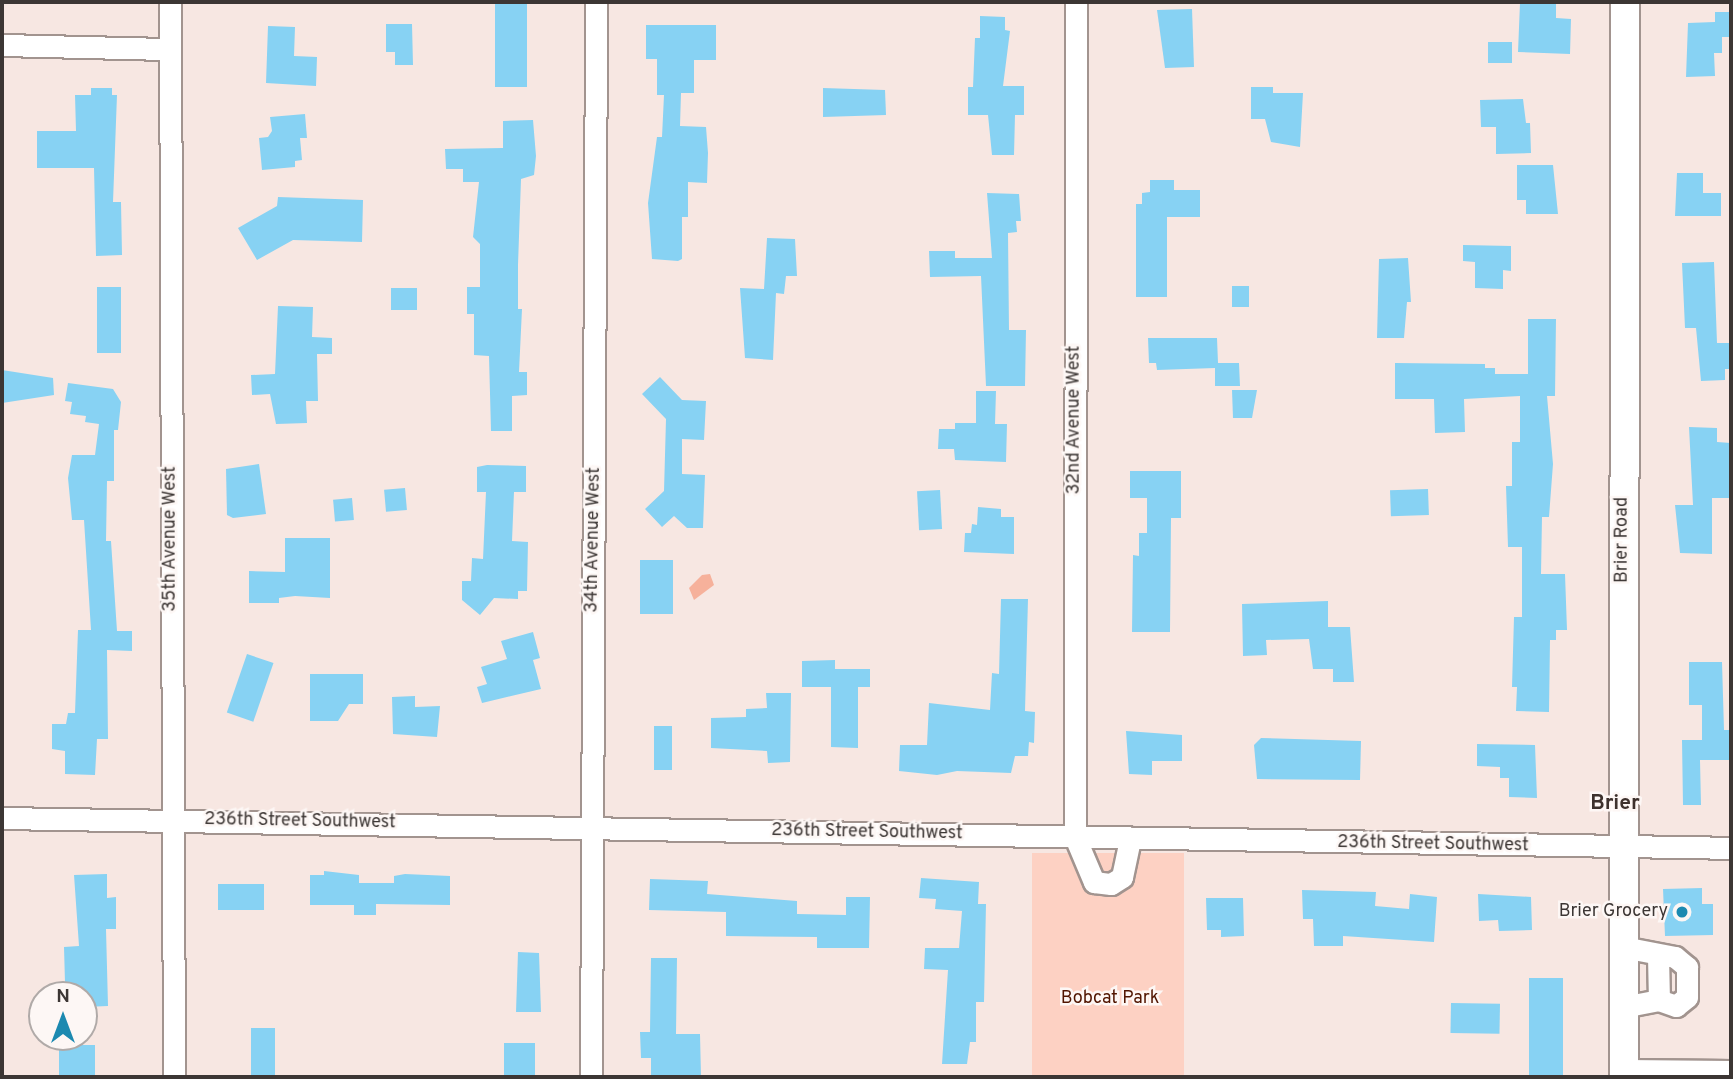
<!DOCTYPE html>
<style>
body{margin:0}
#map{position:relative;width:1733px;height:1079px;overflow:hidden;background:#f7e7e2;font-family:Overpass,sans-serif}
div>[style]{position:absolute}
.green>*{inset:0;background:#fdd1c3;transform-origin:0 0}
.water>*{inset:0;background:#f6b19b}
.building>*{inset:0;background:#87d2f3;transform-origin:0 0}
.roads{filter:drop-shadow(2px 0 #a2948f) drop-shadow(-2px 0 #a2948f) drop-shadow(0 2px #a2948f) drop-shadow(0 -2px #a2948f)}
.minor>*{height:21px;margin:-10.5px;padding:0 10.5px;transform-origin:10.5px;border-radius:10.5px;background:#fff}
.major>*{height:28px;margin:-14px;padding:0 14px;transform-origin:14px;border-radius:14px;background:#fff}
.dots>*{width:19px;height:19px;translate:-50% -50%;box-sizing:border-box;border:4px solid #fdf7f5;border-radius:50%}
span{translate:-50% -50%;white-space:nowrap;text-align:center;line-height:1.15;-webkit-text-stroke:5px #fdf7f5;paint-order:stroke}
.street-label{font-size:18px;color:#3c3634}
.poi-label{font-size:18px;color:#3c3634}
.right{translate:-100% -50%;text-align:right}
.park-label{font-size:18px;color:#511501}
.quarter-label{font-size:21px;color:#3d312d;font-weight:700}
.frame{position:absolute;inset:0;border:4px solid #3c3634;pointer-events:none}
.north{position:absolute;left:28px;top:981px;width:70px;height:70px;box-sizing:border-box;background:#fdf7f5;border:2px solid #b0aaa8;border-radius:50%;rotate:0deg;font-size:19px;font-weight:700;line-height:28px;text-align:center;color:#3c3634}
.north::after{content:'';display:block;margin:auto;width:24px;height:32px;background:#1c89b0;clip-path:polygon(50% 0,100% 100%,50% 72%,0 100%)}
</style>
<div id="map">
<div class="green">
<i style="left:1032px;top:853px;width:152px;height:224px"></i>
</div>
<div class="water">
<i style="clip-path:polygon(710px 574px,714px 585px,694px 600px,689px 588px,702px 575px)"></i>
</div>
<div class="building">
<i style="left:495px;top:2px;width:32px;height:85px"></i>
<i style="clip-path:polygon(1520px 3px,1556px 4px,1556px 18px,1571px 19px,1570px 54px,1518px 52px)"></i>
<i style="clip-path:polygon(1192px 9px,1194px 67px,1165px 68px,1157px 10px)"></i>
<i style="clip-path:polygon(1715px 12px,1731px 12px,1731px 37px,1722px 37px,1722px 53px,1714px 53px,1715px 76px,1686px 77px,1688px 23px,1715px 22px)"></i>
<i style="clip-path:polygon(980px 16px,1005px 17px,1005px 30px,1010px 31px,1003px 86px,1024px 86px,1024px 115px,1015px 115px,1014px 155px,992px 155px,988px 115px,968px 115px,968px 87px,973px 87px,975px 38px,980px 38px)"></i>
<i style="clip-path:polygon(386px 24px,412px 24px,413px 65px,395px 65px,395px 52px,386px 52px)"></i>
<i style="clip-path:polygon(646px 25px,716px 25px,716px 60px,694px 60px,694px 93px,681px 93px,680px 126px,706px 127px,708px 153px,707px 183px,688px 182px,688px 217px,682px 217px,682px 259px,678px 261px,652px 259px,648px 203px,657px 137px,662px 137px,664px 95px,657px 95px,657px 59px,646px 59px)"></i>
<i style="clip-path:polygon(268px 26px,295px 27px,294px 56px,317px 57px,316px 86px,266px 83px)"></i>
<i style="left:1488px;top:42px;width:24px;height:21px"></i>
<i style="clip-path:polygon(1251px 87px,1273px 87px,1273px 93px,1303px 93px,1300px 147px,1271px 142px,1265px 119px,1251px 119px)"></i>
<i style="clip-path:polygon(91px 88px,112px 88px,112px 95px,117px 95px,113px 202px,121px 202px,122px 255px,96px 256px,94px 168px,37px 168px,37px 131px,76px 131px,75px 95px,91px 95px)"></i>
<i style="clip-path:polygon(823px 88px,885px 90px,886px 115px,823px 117px)"></i>
<i style="clip-path:polygon(1523px 99px,1526px 123px,1530px 123px,1531px 153px,1496px 154px,1496px 127px,1481px 127px,1480px 100px)"></i>
<i style="clip-path:polygon(305px 114px,307px 138px,300px 138px,302px 160px,295px 161px,295px 167px,262px 170px,259px 138px,268px 137px,272px 131px,270px 117px)"></i>
<i style="clip-path:polygon(533px 120px,536px 156px,534px 175px,521px 179px,518px 265px,518px 309px,522px 309px,519px 372px,527px 372px,527px 395px,512px 396px,512px 431px,491px 431px,489px 356px,474px 355px,474px 314px,467px 314px,467px 287px,480px 287px,480px 244px,473px 237px,479px 182px,463px 182px,463px 169px,446px 169px,445px 149px,503px 148px,503px 121px)"></i>
<i style="clip-path:polygon(1517px 165px,1553px 165px,1558px 214px,1526px 214px,1526px 200px,1517px 200px)"></i>
<i style="clip-path:polygon(1677px 173px,1703px 173px,1703px 193px,1721px 193px,1721px 216px,1675px 216px)"></i>
<i style="clip-path:polygon(1150px 180px,1174px 180px,1174px 190px,1200px 190px,1200px 217px,1167px 217px,1167px 297px,1136px 297px,1136px 204px,1142px 204px,1142px 193px,1150px 192px)"></i>
<i style="clip-path:polygon(987px 193px,1019px 194px,1021px 221px,1016px 221px,1017px 232px,1008px 233px,1009px 330px,1026px 330px,1025px 386px,986px 386px,981px 276px,930px 277px,929px 251px,955px 251px,955px 258px,992px 258px)"></i>
<i style="clip-path:polygon(278px 197px,363px 200px,362px 242px,293px 240px,257px 260px,238px 228px,277px 206px)"></i>
<i style="clip-path:polygon(767px 238px,795px 239px,797px 276px,786px 276px,784px 294px,776px 293px,773px 360px,745px 358px,740px 288px,764px 289px)"></i>
<i style="clip-path:polygon(1463px 245px,1511px 246px,1511px 271px,1503px 270px,1503px 289px,1475px 288px,1475px 262px,1463px 261px)"></i>
<i style="clip-path:polygon(1408px 258px,1411px 302px,1407px 302px,1404px 338px,1377px 338px,1379px 259px)"></i>
<i style="clip-path:polygon(1714px 262px,1717px 343px,1731px 343px,1731px 369px,1725px 369px,1725px 380px,1701px 381px,1696px 328px,1685px 328px,1682px 263px)"></i>
<i style="left:1232px;top:286px;width:17px;height:21px"></i>
<i style="left:97px;top:287px;width:24px;height:66px"></i>
<i style="left:391px;top:288px;width:26px;height:22px"></i>
<i style="clip-path:polygon(278px 306px,313px 307px,312px 337px,332px 338px,332px 354px,317px 354px,318px 401px,306px 401px,307px 423px,276px 424px,270px 394px,252px 395px,251px 375px,275px 374px)"></i>
<i style="clip-path:polygon(1528px 319px,1556px 319px,1555px 396px,1547px 396px,1553px 464px,1549px 517px,1542px 517px,1541px 574px,1565px 574px,1567px 630px,1556px 630px,1556px 640px,1550px 640px,1549px 712px,1516px 711px,1517px 687px,1512px 687px,1514px 617px,1522px 617px,1522px 547px,1508px 547px,1506px 486px,1512px 486px,1512px 442px,1520px 442px,1520px 396px,1464px 399px,1465px 432px,1435px 433px,1434px 399px,1395px 399px,1395px 363px,1485px 364px,1485px 368px,1495px 368px,1495px 374px,1528px 374px)"></i>
<i style="clip-path:polygon(1148px 338px,1217px 338px,1218px 363px,1239px 363px,1240px 386px,1215px 386px,1215px 368px,1157px 370px,1156px 363px,1149px 363px)"></i>
<i style="clip-path:polygon(2px 370px,53px 378px,54px 395px,2px 403px)"></i>
<i style="clip-path:polygon(660px 377px,682px 400px,706px 401px,704px 440px,682px 439px,682px 474px,705px 475px,703px 528px,687px 528px,674px 516px,662px 527px,645px 509px,664px 491px,666px 419px,642px 394px)"></i>
<i style="clip-path:polygon(68px 383px,113px 389px,121px 402px,118px 430px,114px 430px,114px 481px,107px 481px,106px 541px,111px 541px,117px 631px,132px 631px,132px 651px,107px 650px,108px 739px,97px 739px,95px 775px,65px 774px,65px 751px,52px 749px,52px 724px,66px 724px,68px 713px,75px 713px,78px 630px,91px 630px,84px 520px,72px 520px,68px 478px,72px 455px,95px 455px,99px 424px,85px 422px,86px 416px,70px 414px,72px 402px,65px 401px)"></i>
<i style="clip-path:polygon(1232px 390px,1257px 390px,1252px 418px,1233px 418px)"></i>
<i style="clip-path:polygon(976px 391px,996px 391px,995px 424px,1007px 424px,1006px 462px,955px 460px,954px 449px,938px 449px,939px 429px,955px 429px,955px 423px,976px 423px)"></i>
<i style="clip-path:polygon(1689px 427px,1717px 428px,1717px 442px,1731px 443px,1731px 498px,1712px 498px,1712px 554px,1680px 553px,1675px 505px,1693px 505px)"></i>
<i style="clip-path:polygon(259px 464px,266px 514px,233px 518px,227px 515px,226px 469px)"></i>
<i style="clip-path:polygon(487px 465px,526px 466px,526px 492px,514px 492px,512px 541px,528px 542px,527px 591px,518px 591px,518px 599px,494px 598px,480px 615px,462px 600px,462px 581px,471px 581px,472px 558px,483px 559px,486px 492px,477px 492px,477px 467px)"></i>
<i style="clip-path:polygon(1130px 471px,1181px 471px,1181px 518px,1171px 518px,1170px 632px,1132px 632px,1133px 555px,1139px 556px,1139px 533px,1147px 533px,1147px 498px,1130px 498px)"></i>
<i style="left:405px;top:488px;width:22px;height:21px;rotate:85deg"></i>
<i style="left:1428px;top:489px;width:26px;height:38px;rotate:88deg"></i>
<i style="left:940px;top:490px;width:39px;height:23px;rotate:87deg"></i>
<i style="left:352px;top:498px;width:22px;height:19px;rotate:85deg"></i>
<i style="clip-path:polygon(978px 507px,1001px 509px,1001px 517px,1014px 517px,1014px 554px,964px 552px,965px 533px,971px 533px,972px 524px,977px 525px)"></i>
<i style="clip-path:polygon(285px 538px,330px 538px,330px 598px,295px 596px,279px 598px,279px 603px,249px 603px,249px 571px,285px 572px)"></i>
<i style="left:640px;top:560px;width:33px;height:54px"></i>
<i style="clip-path:polygon(1001px 599px,1028px 599px,1025px 711px,1035px 712px,1034px 743px,1029px 742px,1028px 756px,1015px 756px,1011px 773px,957px 771px,937px 775px,899px 771px,900px 745px,927px 745px,929px 703px,990px 710px,992px 673px,999px 674px)"></i>
<i style="clip-path:polygon(1328px 601px,1328px 627px,1350px 627px,1354px 682px,1333px 682px,1333px 669px,1313px 669px,1309px 639px,1266px 640px,1267px 655px,1243px 656px,1242px 604px)"></i>
<i style="clip-path:polygon(533px 632px,540px 658px,533px 660px,541px 689px,482px 703px,477px 687px,487px 684px,481px 667px,507px 659px,501px 641px)"></i>
<i style="left:247px;top:654px;width:28px;height:62px;rotate:19deg"></i>
<i style="clip-path:polygon(835px 660px,835px 669px,870px 669px,870px 687px,858px 687px,858px 748px,831px 747px,831px 687px,802px 687px,802px 661px)"></i>
<i style="clip-path:polygon(1689px 662px,1722px 662px,1724px 730px,1731px 730px,1731px 760px,1700px 760px,1701px 805px,1683px 805px,1682px 740px,1702px 740px,1702px 705px,1689px 705px)"></i>
<i style="clip-path:polygon(310px 674px,363px 674px,363px 704px,349px 704px,338px 721px,310px 721px)"></i>
<i style="clip-path:polygon(766px 693px,791px 693px,790px 762px,768px 763px,767px 751px,711px 748px,711px 718px,746px 717px,746px 709px,767px 708px)"></i>
<i style="clip-path:polygon(415px 696px,415px 707px,440px 706px,437px 737px,393px 734px,392px 697px)"></i>
<i style="left:654px;top:726px;width:18px;height:44px"></i>
<i style="clip-path:polygon(1126px 731px,1182px 735px,1182px 761px,1152px 761px,1152px 775px,1129px 774px)"></i>
<i style="clip-path:polygon(1261px 738px,1361px 741px,1360px 780px,1257px 779px,1254px 745px)"></i>
<i style="clip-path:polygon(1477px 744px,1535px 745px,1537px 798px,1509px 797px,1509px 778px,1500px 778px,1500px 767px,1477px 766px)"></i>
<i style="clip-path:polygon(324px 871px,359px 875px,359px 883px,394px 883px,394px 876px,405px 874px,450px 876px,450px 905px,376px 904px,376px 915px,354px 915px,354px 905px,310px 905px,310px 875px,324px 875px)"></i>
<i style="clip-path:polygon(107px 874px,107px 898px,116px 897px,116px 929px,106px 929px,108px 1006px,84px 1007px,84px 995px,59px 995px,65px 983px,64px 947px,79px 946px,74px 875px)"></i>
<i style="clip-path:polygon(921px 878px,979px 882px,978px 904px,986px 904px,984px 1002px,976px 1002px,976px 1042px,970px 1042px,967px 1064px,942px 1064px,948px 970px,924px 969px,925px 948px,959px 948px,962px 911px,935px 909px,936px 899px,919px 898px)"></i>
<i style="clip-path:polygon(650px 879px,708px 881px,707px 894px,797px 901px,797px 914px,846px 915px,846px 897px,870px 897px,869px 948px,817px 948px,817px 937px,726px 936px,726px 912px,649px 910px)"></i>
<i style="left:218px;top:884px;width:46px;height:26px"></i>
<i style="clip-path:polygon(1702px 888px,1702px 904px,1713px 904px,1713px 935px,1665px 936px,1663px 889px)"></i>
<i style="clip-path:polygon(1302px 890px,1376px 892px,1375px 906px,1409px 909px,1410px 894px,1437px 897px,1434px 942px,1343px 936px,1343px 946px,1314px 946px,1313px 919px,1303px 919px)"></i>
<i style="clip-path:polygon(1478px 894px,1531px 897px,1532px 930px,1499px 931px,1498px 920px,1479px 921px)"></i>
<i style="clip-path:polygon(1206px 898px,1243px 898px,1244px 936px,1221px 937px,1221px 930px,1207px 930px)"></i>
<i style="clip-path:polygon(518px 952px,539px 953px,541px 1012px,516px 1012px)"></i>
<i style="clip-path:polygon(651px 958px,677px 958px,676px 1034px,700px 1034px,701px 1077px,651px 1077px,651px 1058px,641px 1058px,640px 1032px,650px 1032px)"></i>
<i style="left:1529px;top:978px;width:34px;height:99px"></i>
<i style="left:1451px;top:1003px;width:49px;height:30px;rotate:1deg"></i>
<i style="left:275px;top:1028px;width:49px;height:24px;rotate:90deg"></i>
<i style="left:504px;top:1043px;width:31px;height:34px"></i>
<i style="left:59px;top:1045px;width:36px;height:32px"></i>
</div>
<div class="roads">
<div class="minor">
<i style="left:170px;top:2px;width:1075px;rotate:89.79deg"></i>
<i style="left:1076px;top:2px;width:835px;rotate:90.07deg"></i>
<i style="left:1075px;top:837px;width:49px;rotate:67.1deg"></i>
<i style="left:1094px;top:882px;width:17px;rotate:7deg"></i>
<i style="left:1111px;top:884px;width:13px;rotate:-32deg"></i>
<i style="left:1122px;top:877px;width:40px;rotate:-78deg"></i>
<i style="left:2px;top:45px;width:167px;rotate:1.4deg"></i>
<i style="left:2px;top:818px;width:1729px;rotate:0.99deg"></i>
<i style="left:1623px;top:947px;width:53px;rotate:10.9deg"></i>
<i style="left:1675px;top:957px;width:16px;rotate:40deg"></i>
<i style="left:1687px;top:967px;width:30px;rotate:90deg"></i>
<i style="left:1687px;top:997px;width:14px;rotate:141deg"></i>
<i style="left:1676px;top:1006px;width:18px;rotate:-161deg"></i>
<i style="left:1659px;top:1000px;width:37px;rotate:169deg"></i>
<i style="left:1658px;top:956px;width:44px;rotate:88.7deg"></i>
<i style="left:1624px;top:1070px;width:107px;rotate:0.5deg"></i>
<i style="left:591px;top:1077px;width:1075px;rotate:-89.73deg"></i>
</div>
<div class="major">
<i style="left:1624px;top:1077px;width:1075px;rotate:-89.95deg"></i>
</div>
</div>
<div class="dots">
<i style="left:1682px;top:912px;background:#1c89b0"></i>
</div>
<div class="street-label">
<span style="left:1075px;top:420px;rotate:-90deg">32nd Avenue West</span>
<span style="left:171px;top:539px;rotate:-90deg">35th Avenue West</span>
<span style="left:594px;top:540px;rotate:-89deg">34th Avenue West</span>
<span style="left:1623px;top:540px;rotate:-90deg">Brier Road</span>
<span style="left:300px;top:822px;rotate:1deg">236th Street Southwest</span>
<span style="left:867px;top:833px;rotate:1deg">236th Street Southwest</span>
<span style="left:1433px;top:845px;rotate:1deg">236th Street Southwest</span>
</div>
<div class="poi-label">
<span class="right" style="left:1668px;top:912px">Brier Grocery</span>
</div>
<div class="park-label">
<span style="left:1110px;top:999px">Bobcat Park</span>
</div>
<div class="quarter-label">
<span style="left:1615px;top:804px">Brier</span>
</div>
<div class="frame"></div>
<div class="north">N</div>
</div>
